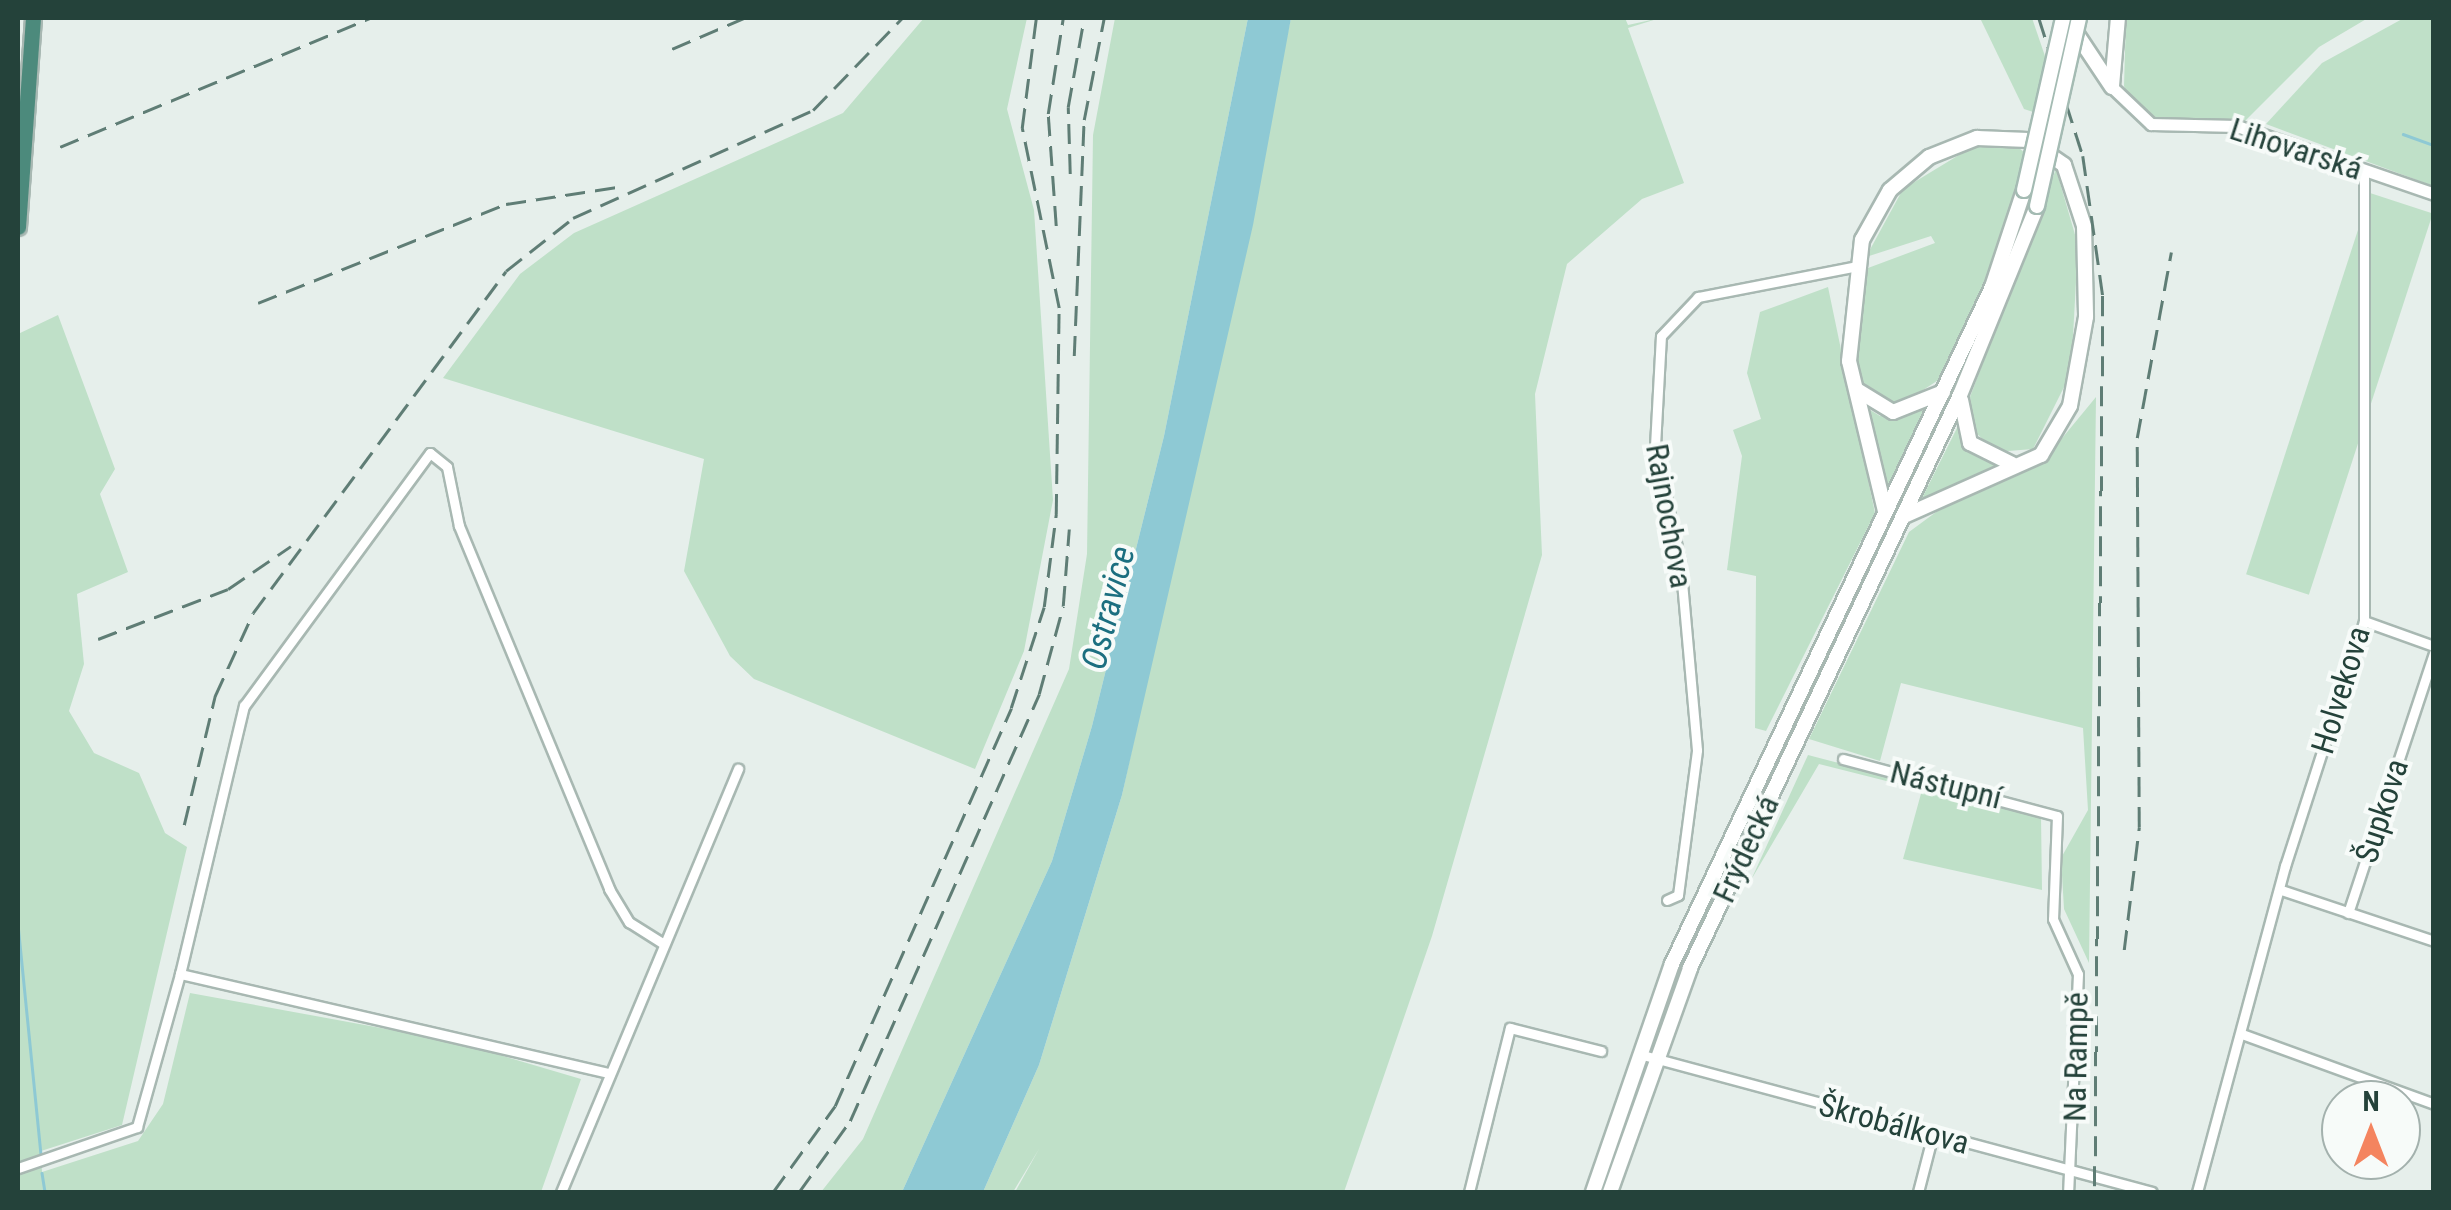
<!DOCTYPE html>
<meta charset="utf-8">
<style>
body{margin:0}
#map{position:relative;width:2451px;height:1210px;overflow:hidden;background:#e6efeb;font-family:"Roboto Condensed",sans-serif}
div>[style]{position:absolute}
.green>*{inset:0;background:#bfe0c8;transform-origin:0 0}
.water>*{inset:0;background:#8ec9d4}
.stream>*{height:2.5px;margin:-1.25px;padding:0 1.25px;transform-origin:1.25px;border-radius:1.25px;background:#8ec9d4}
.roads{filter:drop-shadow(2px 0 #a8b8b2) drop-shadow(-2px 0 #a8b8b2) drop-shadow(0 2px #a8b8b2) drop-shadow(0 -2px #a8b8b2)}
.minor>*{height:9px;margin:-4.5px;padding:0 4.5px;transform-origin:4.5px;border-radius:4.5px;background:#fff}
.tertiary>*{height:11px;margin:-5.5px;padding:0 5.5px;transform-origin:5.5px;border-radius:5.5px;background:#fff}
.secondary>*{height:14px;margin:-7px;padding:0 7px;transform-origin:7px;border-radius:7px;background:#fff}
.trunk>*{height:15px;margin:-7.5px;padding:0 7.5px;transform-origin:7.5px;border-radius:7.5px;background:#4c8a7c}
.rail>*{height:2.5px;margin-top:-1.25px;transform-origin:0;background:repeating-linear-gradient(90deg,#5f7d75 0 20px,transparent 0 30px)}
.bridges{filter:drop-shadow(2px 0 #a4bbb3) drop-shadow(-2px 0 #a4bbb3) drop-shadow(0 2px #a4bbb3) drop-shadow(0 -2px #a4bbb3)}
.secondary-bridge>*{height:14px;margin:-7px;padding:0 7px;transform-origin:7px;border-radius:7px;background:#fff}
span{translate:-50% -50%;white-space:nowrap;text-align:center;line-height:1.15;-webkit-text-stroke:8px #f7fbf9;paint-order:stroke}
.street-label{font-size:32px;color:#24423a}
.water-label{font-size:35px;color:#1c6f80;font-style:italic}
.frame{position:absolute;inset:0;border:20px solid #24423a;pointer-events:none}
.north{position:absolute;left:2321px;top:1080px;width:100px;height:100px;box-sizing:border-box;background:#f7fbf9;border:2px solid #a3b1ad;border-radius:50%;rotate:0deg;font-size:28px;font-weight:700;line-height:40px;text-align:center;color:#24423a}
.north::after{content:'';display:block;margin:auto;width:35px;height:45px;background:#f4845f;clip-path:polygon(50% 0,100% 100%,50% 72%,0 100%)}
</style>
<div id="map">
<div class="green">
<i style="clip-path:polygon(924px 18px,1027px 18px,1007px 109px,1034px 210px,1053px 500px,1024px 651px,975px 769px,754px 679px,730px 656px,684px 571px,704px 459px,443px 378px,520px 274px,574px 233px,843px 113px)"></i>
<i style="clip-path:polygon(1115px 18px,1248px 18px,1164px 436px,1092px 726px,1052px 861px,902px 1192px,821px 1192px,863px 1139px,1069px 669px,1087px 554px,1093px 135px)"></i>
<i style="clip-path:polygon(1291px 18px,1625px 18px,1628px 25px,1660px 18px,1628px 28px,1684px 183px,1642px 199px,1567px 264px,1535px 394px,1542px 555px,1432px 936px,1344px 1192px,1015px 1192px,1039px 1149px,1013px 1192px,983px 1192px,1039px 1065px,1122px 795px)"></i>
<i style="clip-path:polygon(1980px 18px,2032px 18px,2048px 65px,2036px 113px,2024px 109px)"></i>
<i style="clip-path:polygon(2126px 18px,2368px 18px,2319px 47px,2245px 121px,2153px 119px,2133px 107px,2124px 86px)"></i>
<i style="clip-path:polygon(2404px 18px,2433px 18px,2433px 186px,2266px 124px,2322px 63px)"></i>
<i style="clip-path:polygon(1982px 141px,2011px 141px,2026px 154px,1991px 269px,1943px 377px,1897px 407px,1865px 393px,1856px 369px,1860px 271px,1935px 243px,1931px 236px,1866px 257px,1903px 189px)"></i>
<i style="clip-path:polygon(2056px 169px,2078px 245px,2071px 373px,2033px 449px,1996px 452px,1974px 431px,1970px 397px)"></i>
<i style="left:2370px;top:193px;width:66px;height:401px;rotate:18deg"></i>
<i style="clip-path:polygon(1828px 287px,1875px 513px,1766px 731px,1755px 728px,1756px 576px,1727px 570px,1742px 456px,1733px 430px,1761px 419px,1747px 373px,1760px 312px)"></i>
<i style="clip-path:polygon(58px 315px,115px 469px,100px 494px,128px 572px,77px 594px,84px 664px,69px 711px,94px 753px,139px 773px,165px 833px,187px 847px,122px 1125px,41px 1151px,42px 1172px,138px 1141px,163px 1104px,190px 993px,452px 1041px,581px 1079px,541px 1192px,18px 1192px,18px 334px)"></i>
<i style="clip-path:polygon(2096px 397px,2089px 963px,2064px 909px,2061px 858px,2088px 810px,2083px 728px,1901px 683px,1880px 761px,1809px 739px,1909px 532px,1947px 504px,2040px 465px)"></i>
<i style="clip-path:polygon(1862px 405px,1880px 416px,1929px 407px,1890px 490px)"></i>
<i style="clip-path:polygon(1958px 426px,1966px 447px,1997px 466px,1921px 500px)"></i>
<i style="clip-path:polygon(1808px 755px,2041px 816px,2042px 890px,1903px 859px,1922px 790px,1819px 764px,1751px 880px)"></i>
</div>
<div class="water">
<i style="clip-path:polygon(1248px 18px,1291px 18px,1253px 225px,1122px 795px,1039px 1065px,983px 1192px,902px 1192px,1052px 861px,1092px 726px,1164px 436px)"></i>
</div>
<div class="stream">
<i style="left:2403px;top:134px;width:33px;rotate:20deg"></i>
<i style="left:18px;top:924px;width:233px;rotate:84.3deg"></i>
<i style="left:42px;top:1173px;width:19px;rotate:81deg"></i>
</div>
<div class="roads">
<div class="minor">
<i style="left:2364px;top:621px;width:74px;rotate:19.7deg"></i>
<i style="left:1843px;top:759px;width:221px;rotate:14.9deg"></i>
<i style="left:2057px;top:816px;width:103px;rotate:92.2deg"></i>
<i style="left:2053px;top:919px;width:60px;rotate:65.6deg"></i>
<i style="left:2078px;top:974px;width:218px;rotate:92.6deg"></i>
<i style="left:2281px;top:890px;width:161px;rotate:18.4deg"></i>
<i style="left:1667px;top:900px;width:12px;rotate:-24deg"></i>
<i style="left:1678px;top:895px;width:146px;rotate:-82.5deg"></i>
<i style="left:1697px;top:750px;width:190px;rotate:-95.1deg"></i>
<i style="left:1680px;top:561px;width:118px;rotate:-102.3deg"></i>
<i style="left:1655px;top:446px;width:110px;rotate:-86.9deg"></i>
<i style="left:1661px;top:336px;width:54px;rotate:-46.5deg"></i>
<i style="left:1698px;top:297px;width:158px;rotate:-11deg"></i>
<i style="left:2348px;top:913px;width:274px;rotate:-71.7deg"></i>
<i style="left:180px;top:974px;width:276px;rotate:-76.6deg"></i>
<i style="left:244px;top:706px;width:314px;rotate:-53.7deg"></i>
<i style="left:430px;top:453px;width:22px;rotate:39deg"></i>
<i style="left:447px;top:467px;width:60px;rotate:78.5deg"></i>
<i style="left:459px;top:526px;width:393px;rotate:67.5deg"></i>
<i style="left:609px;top:889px;width:39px;rotate:59deg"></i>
<i style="left:629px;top:922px;width:41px;rotate:32.2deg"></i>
<i style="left:2242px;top:1034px;width:204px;rotate:20deg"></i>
<i style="left:1639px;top:1054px;width:531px;rotate:15.06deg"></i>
<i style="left:18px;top:1168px;width:126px;rotate:-19deg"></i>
<i style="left:137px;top:1127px;width:159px;rotate:-74.3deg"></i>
<i style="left:180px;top:974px;width:439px;rotate:13deg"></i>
<i style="left:561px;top:1192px;width:459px;rotate:-67.3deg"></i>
<i style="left:1469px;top:1192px;width:169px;rotate:-76deg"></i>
<i style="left:1510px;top:1028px;width:94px;rotate:14.2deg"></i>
<i style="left:1918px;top:1192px;width:60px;rotate:-75.5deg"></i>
<i style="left:2197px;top:1192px;width:338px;rotate:-74.9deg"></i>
<i style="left:2285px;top:866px;width:257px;rotate:-72.1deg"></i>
<i style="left:2364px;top:621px;width:451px;rotate:-90deg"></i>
</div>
<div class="tertiary">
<i style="left:2112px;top:87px;width:54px;rotate:43.5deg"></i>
<i style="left:2151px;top:124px;width:86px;rotate:1.3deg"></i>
<i style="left:2237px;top:126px;width:208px;rotate:19deg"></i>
</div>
<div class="secondary">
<i style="left:2066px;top:18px;width:83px;rotate:56.3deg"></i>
<i style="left:2112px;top:86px;width:68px;rotate:-85deg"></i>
<i style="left:1857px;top:390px;width:42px;rotate:31.4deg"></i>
<i style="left:1893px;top:412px;width:54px;rotate:-21.8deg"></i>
<i style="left:1961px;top:400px;width:44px;rotate:78.2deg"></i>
<i style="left:1970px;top:443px;width:47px;rotate:26.6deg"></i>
<i style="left:1885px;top:511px;width:154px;rotate:-103.5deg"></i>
<i style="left:1849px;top:361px;width:122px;rotate:-83.9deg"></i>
<i style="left:1862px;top:240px;width:57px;rotate:-60.8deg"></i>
<i style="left:1890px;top:190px;width:51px;rotate:-40.2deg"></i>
<i style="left:1929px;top:157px;width:52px;rotate:-21.6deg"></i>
<i style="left:1977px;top:138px;width:51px;rotate:2.2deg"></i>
<i style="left:2028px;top:140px;width:44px;rotate:34.8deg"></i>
<i style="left:2064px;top:165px;width:64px;rotate:71.8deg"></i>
<i style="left:2084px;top:226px;width:91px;rotate:88.7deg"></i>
<i style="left:2086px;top:317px;width:90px;rotate:100.2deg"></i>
<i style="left:2070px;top:406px;width:57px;rotate:120.6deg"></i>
<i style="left:2041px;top:455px;width:148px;rotate:156deg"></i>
<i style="left:1593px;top:1192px;width:241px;rotate:-70.9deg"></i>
<i style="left:1672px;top:964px;width:749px;rotate:-64.7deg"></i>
<i style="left:1992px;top:287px;width:102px;rotate:-71.7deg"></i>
<i style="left:1610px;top:1192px;width:238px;rotate:-70.3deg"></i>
<i style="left:1690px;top:968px;width:633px;rotate:-64.77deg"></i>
<i style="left:1960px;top:395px;width:204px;rotate:-67.8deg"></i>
</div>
<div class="trunk">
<i style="left:18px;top:227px;width:210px;rotate:-85.9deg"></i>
</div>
</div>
<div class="rail">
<i style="left:2039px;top:18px;width:145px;rotate:72.3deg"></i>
<i style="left:2083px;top:156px;width:141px;rotate:81.9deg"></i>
<i style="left:2103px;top:296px;width:896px;rotate:90.51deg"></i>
<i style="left:672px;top:49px;width:78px;rotate:-23.3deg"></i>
<i style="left:60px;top:147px;width:336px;rotate:-22.6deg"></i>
<i style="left:1070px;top:174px;width:67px;rotate:-91.7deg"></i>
<i style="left:1068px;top:107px;width:90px;rotate:-79.8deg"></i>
<i style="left:1056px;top:226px;width:112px;rotate:-94.1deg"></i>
<i style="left:1048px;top:114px;width:97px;rotate:-81.1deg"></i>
<i style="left:258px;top:303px;width:267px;rotate:-21.8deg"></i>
<i style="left:506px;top:204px;width:119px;rotate:-8.7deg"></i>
<i style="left:1074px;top:356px;width:236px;rotate:-87.6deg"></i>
<i style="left:1084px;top:120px;width:104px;rotate:-78.9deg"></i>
<i style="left:98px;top:639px;width:139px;rotate:-21deg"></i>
<i style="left:228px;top:589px;width:76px;rotate:-34.3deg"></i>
<i style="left:184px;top:825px;width:133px;rotate:-76.5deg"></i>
<i style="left:215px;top:696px;width:91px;rotate:-65.4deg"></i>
<i style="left:253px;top:613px;width:425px;rotate:-53.5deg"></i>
<i style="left:506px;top:271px;width:85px;rotate:-38.3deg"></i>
<i style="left:573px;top:218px;width:263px;rotate:-24.2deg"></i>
<i style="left:813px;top:110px;width:128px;rotate:-45.9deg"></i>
<i style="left:2124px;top:950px;width:124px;rotate:-83deg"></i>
<i style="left:2139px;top:827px;width:389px;rotate:-90.3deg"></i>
<i style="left:2137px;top:438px;width:189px;rotate:-79.6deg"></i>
<i style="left:773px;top:1192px;width:106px;rotate:-54.2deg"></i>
<i style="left:835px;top:1106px;width:435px;rotate:-66.1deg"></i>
<i style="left:1011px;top:708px;width:106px;rotate:-71.9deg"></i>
<i style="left:1044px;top:607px;width:94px;rotate:-82.6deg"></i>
<i style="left:1056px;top:514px;width:206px;rotate:-89.2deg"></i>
<i style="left:1059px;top:308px;width:184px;rotate:-101.6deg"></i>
<i style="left:1022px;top:128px;width:111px;rotate:-82.7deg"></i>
<i style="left:799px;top:1192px;width:87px;rotate:-54.3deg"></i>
<i style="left:850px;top:1121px;width:467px;rotate:-66.1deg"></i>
<i style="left:1039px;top:694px;width:91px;rotate:-74.7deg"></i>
<i style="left:1063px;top:606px;width:77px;rotate:-85.5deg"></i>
</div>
<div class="bridges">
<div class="secondary-bridge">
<i style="left:2024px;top:190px;width:176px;rotate:-77.2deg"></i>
<i style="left:2037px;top:206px;width:193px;rotate:-77.4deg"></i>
</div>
</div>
<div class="street-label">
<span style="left:2296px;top:149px;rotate:18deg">Lihovarská</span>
<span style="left:1669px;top:516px;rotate:80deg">Rajnochova</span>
<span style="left:2341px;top:690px;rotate:-73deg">Holvekova</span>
<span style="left:1946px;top:785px;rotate:14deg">Nástupní</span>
<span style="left:2382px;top:811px;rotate:-72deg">Šupkova</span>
<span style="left:1746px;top:849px;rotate:-65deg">Frýdecká</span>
<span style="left:2076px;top:1057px;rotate:-89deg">Na Rampě</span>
<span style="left:1894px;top:1124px;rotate:15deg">Škrobálkova</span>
</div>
<div class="water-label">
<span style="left:1109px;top:608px;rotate:-76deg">Ostravice</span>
</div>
<div class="frame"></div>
<div class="north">N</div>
</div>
